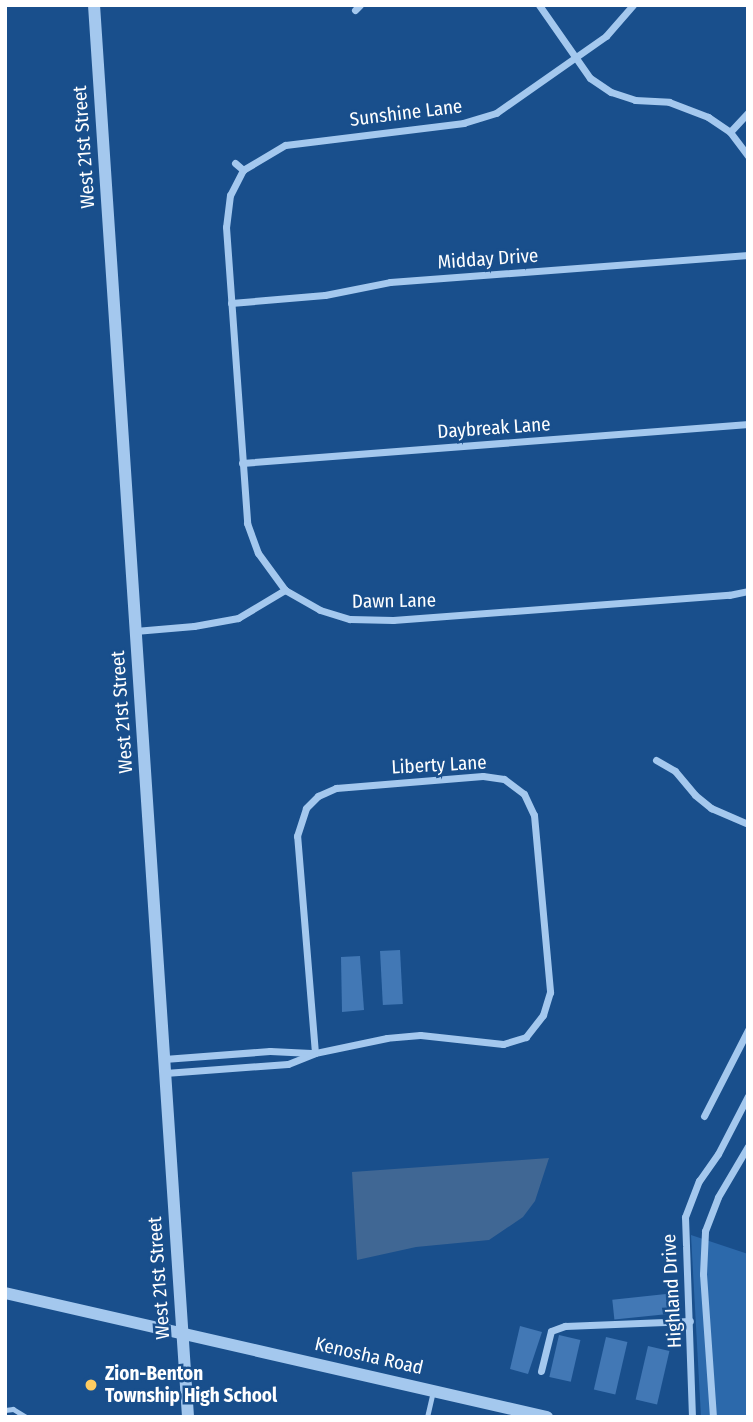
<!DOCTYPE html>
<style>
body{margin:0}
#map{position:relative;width:753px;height:1422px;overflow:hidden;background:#194f8c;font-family:"Fira Sans Condensed",sans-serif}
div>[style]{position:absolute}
.green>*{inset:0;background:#2c69ab}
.water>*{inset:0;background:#406794}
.building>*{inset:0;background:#4278b5;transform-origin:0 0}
.service>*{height:5px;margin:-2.5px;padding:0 2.5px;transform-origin:2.5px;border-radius:2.5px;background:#a4c8ee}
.minor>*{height:7px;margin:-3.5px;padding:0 3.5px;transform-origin:3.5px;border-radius:3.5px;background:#a4c8ee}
.tertiary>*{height:12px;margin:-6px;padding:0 6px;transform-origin:6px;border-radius:6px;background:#a4c8ee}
.dots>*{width:19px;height:19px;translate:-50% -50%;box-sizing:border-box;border:4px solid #194f8c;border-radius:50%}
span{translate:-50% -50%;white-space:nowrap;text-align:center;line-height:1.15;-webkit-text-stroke:5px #194f8c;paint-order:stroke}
.street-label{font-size:19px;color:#fff}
.poi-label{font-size:19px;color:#fff;font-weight:700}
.left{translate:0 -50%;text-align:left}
.frame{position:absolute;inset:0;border:7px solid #fff;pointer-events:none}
</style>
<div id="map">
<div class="green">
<i style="clip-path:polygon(691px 1235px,748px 1254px,748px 1417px,701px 1417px)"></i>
</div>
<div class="water">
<i style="clip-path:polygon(549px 1158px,535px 1201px,523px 1217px,489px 1240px,416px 1247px,357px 1260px,352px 1172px)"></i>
</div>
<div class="building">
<i style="left:400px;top:950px;width:54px;height:20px;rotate:87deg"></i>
<i style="clip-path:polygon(360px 956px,364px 1010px,342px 1012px,341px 957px)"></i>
<i style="left:666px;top:1294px;width:20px;height:54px;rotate:84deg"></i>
<i style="clip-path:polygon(520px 1326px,542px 1332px,528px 1374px,510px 1369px)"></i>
<i style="left:559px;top:1335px;width:22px;height:43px;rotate:13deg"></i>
<i style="left:606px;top:1337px;width:22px;height:54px;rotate:13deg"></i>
<i style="left:648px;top:1346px;width:22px;height:55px;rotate:13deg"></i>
</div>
<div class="service">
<i style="left:5px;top:1410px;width:8px;rotate:-7deg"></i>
<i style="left:13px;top:1409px;width:15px;rotate:32deg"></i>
<i style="left:427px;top:1417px;width:27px;rotate:-77deg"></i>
</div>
<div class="minor">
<i style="left:539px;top:5px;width:89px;rotate:55.1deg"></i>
<i style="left:590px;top:78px;width:25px;rotate:34deg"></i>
<i style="left:611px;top:92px;width:25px;rotate:18deg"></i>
<i style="left:635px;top:100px;width:34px;rotate:3deg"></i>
<i style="left:669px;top:102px;width:42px;rotate:21deg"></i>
<i style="left:708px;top:117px;width:27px;rotate:34deg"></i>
<i style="left:730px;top:132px;width:30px;rotate:53deg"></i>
<i style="left:633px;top:5px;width:41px;rotate:131.1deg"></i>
<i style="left:606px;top:36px;width:134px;rotate:145deg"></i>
<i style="left:496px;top:113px;width:34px;rotate:163deg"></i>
<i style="left:464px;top:123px;width:180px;rotate:173deg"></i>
<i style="left:285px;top:145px;width:49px;rotate:149.2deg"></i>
<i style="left:243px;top:170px;width:28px;rotate:117deg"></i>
<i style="left:230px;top:195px;width:32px;rotate:97deg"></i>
<i style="left:226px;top:227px;width:297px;rotate:85.9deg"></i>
<i style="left:247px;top:523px;width:32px;rotate:70deg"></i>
<i style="left:258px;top:553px;width:46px;rotate:53.9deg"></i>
<i style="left:285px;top:590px;width:40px;rotate:29.7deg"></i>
<i style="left:320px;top:610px;width:31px;rotate:17deg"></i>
<i style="left:350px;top:619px;width:43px;rotate:1.3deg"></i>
<i style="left:393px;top:620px;width:337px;rotate:-4.3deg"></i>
<i style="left:729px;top:595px;width:19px;rotate:-12deg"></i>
<i style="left:355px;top:10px;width:7px;rotate:-45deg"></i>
<i style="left:730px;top:132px;width:26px;rotate:-47deg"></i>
<i style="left:235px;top:163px;width:11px;rotate:41deg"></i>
<i style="left:231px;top:303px;width:94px;rotate:-4.9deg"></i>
<i style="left:325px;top:295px;width:66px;rotate:-11.3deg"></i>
<i style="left:390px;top:282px;width:359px;rotate:-4.3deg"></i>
<i style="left:242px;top:463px;width:508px;rotate:-4.41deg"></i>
<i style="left:135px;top:631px;width:59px;rotate:-4.8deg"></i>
<i style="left:194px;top:626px;width:45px;rotate:-10.3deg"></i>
<i style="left:238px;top:618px;width:55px;rotate:-30.8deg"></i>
<i style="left:656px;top:760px;width:22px;rotate:30deg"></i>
<i style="left:675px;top:771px;width:31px;rotate:50deg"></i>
<i style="left:695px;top:795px;width:21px;rotate:39deg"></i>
<i style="left:711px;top:808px;width:40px;rotate:23.4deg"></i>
<i style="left:483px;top:776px;width:21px;rotate:8deg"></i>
<i style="left:504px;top:779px;width:25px;rotate:37deg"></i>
<i style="left:524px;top:794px;width:23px;rotate:65deg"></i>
<i style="left:534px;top:815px;width:178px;rotate:84.8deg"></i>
<i style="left:550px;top:992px;width:24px;rotate:107deg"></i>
<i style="left:543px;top:1015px;width:28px;rotate:128deg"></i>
<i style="left:526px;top:1037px;width:24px;rotate:163deg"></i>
<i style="left:503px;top:1044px;width:83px;rotate:-173.8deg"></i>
<i style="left:420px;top:1035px;width:33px;rotate:175deg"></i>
<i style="left:387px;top:1038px;width:74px;rotate:168.2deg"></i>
<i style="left:315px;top:1053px;width:218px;rotate:-94.7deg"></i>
<i style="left:297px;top:836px;width:29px;rotate:-72deg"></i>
<i style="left:306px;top:808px;width:17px;rotate:-45deg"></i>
<i style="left:318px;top:796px;width:20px;rotate:-24deg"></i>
<i style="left:336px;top:788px;width:147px;rotate:-4.7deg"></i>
<i style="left:164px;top:1059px;width:106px;rotate:-4.3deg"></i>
<i style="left:270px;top:1051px;width:41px;rotate:2.8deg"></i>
<i style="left:165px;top:1073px;width:123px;rotate:-4.2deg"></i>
<i style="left:288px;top:1064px;width:29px;rotate:-22deg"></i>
<i style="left:704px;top:1116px;width:97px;rotate:-62.9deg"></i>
<i style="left:541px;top:1371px;width:41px;rotate:-76deg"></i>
<i style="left:551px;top:1331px;width:15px;rotate:-20deg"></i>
<i style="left:565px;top:1326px;width:125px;rotate:-2.3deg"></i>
<i style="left:692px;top:1417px;width:200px;rotate:-92deg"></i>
<i style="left:685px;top:1217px;width:39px;rotate:-69deg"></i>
<i style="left:699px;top:1181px;width:33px;rotate:-55deg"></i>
<i style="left:718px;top:1154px;width:65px;rotate:-62.7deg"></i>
<i style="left:713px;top:1417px;width:143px;rotate:-94deg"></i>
<i style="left:703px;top:1274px;width:43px;rotate:-87.3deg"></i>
<i style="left:705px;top:1231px;width:36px;rotate:-69deg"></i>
<i style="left:718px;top:1197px;width:59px;rotate:-59.5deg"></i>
</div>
<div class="tertiary">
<i style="left:94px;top:5px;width:1415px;rotate:86.19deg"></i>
<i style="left:5px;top:1293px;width:556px;rotate:12.89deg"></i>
</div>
<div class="dots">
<i style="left:91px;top:1385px;background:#ffcc61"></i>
</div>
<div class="street-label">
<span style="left:406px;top:113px;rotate:-7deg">Sunshine Lane</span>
<span style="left:84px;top:147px;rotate:-94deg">West 21st Street</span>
<span style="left:488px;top:259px;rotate:-4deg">Midday Drive</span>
<span style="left:494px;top:428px;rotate:-4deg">Daybreak Lane</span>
<span style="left:394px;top:601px;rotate:-1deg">Dawn Lane</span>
<span style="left:122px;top:712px;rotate:-94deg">West 21st Street</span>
<span style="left:439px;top:765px;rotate:-3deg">Liberty Lane</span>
<span style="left:159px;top:1278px;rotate:-94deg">West 21st Street</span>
<span style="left:672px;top:1291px;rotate:-93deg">Highland Drive</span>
<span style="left:369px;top:1356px;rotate:13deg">Kenosha Road</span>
</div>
<div class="poi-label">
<span class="left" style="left:105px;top:1385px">Zion-Benton<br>Township High School</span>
</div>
<div class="frame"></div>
</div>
